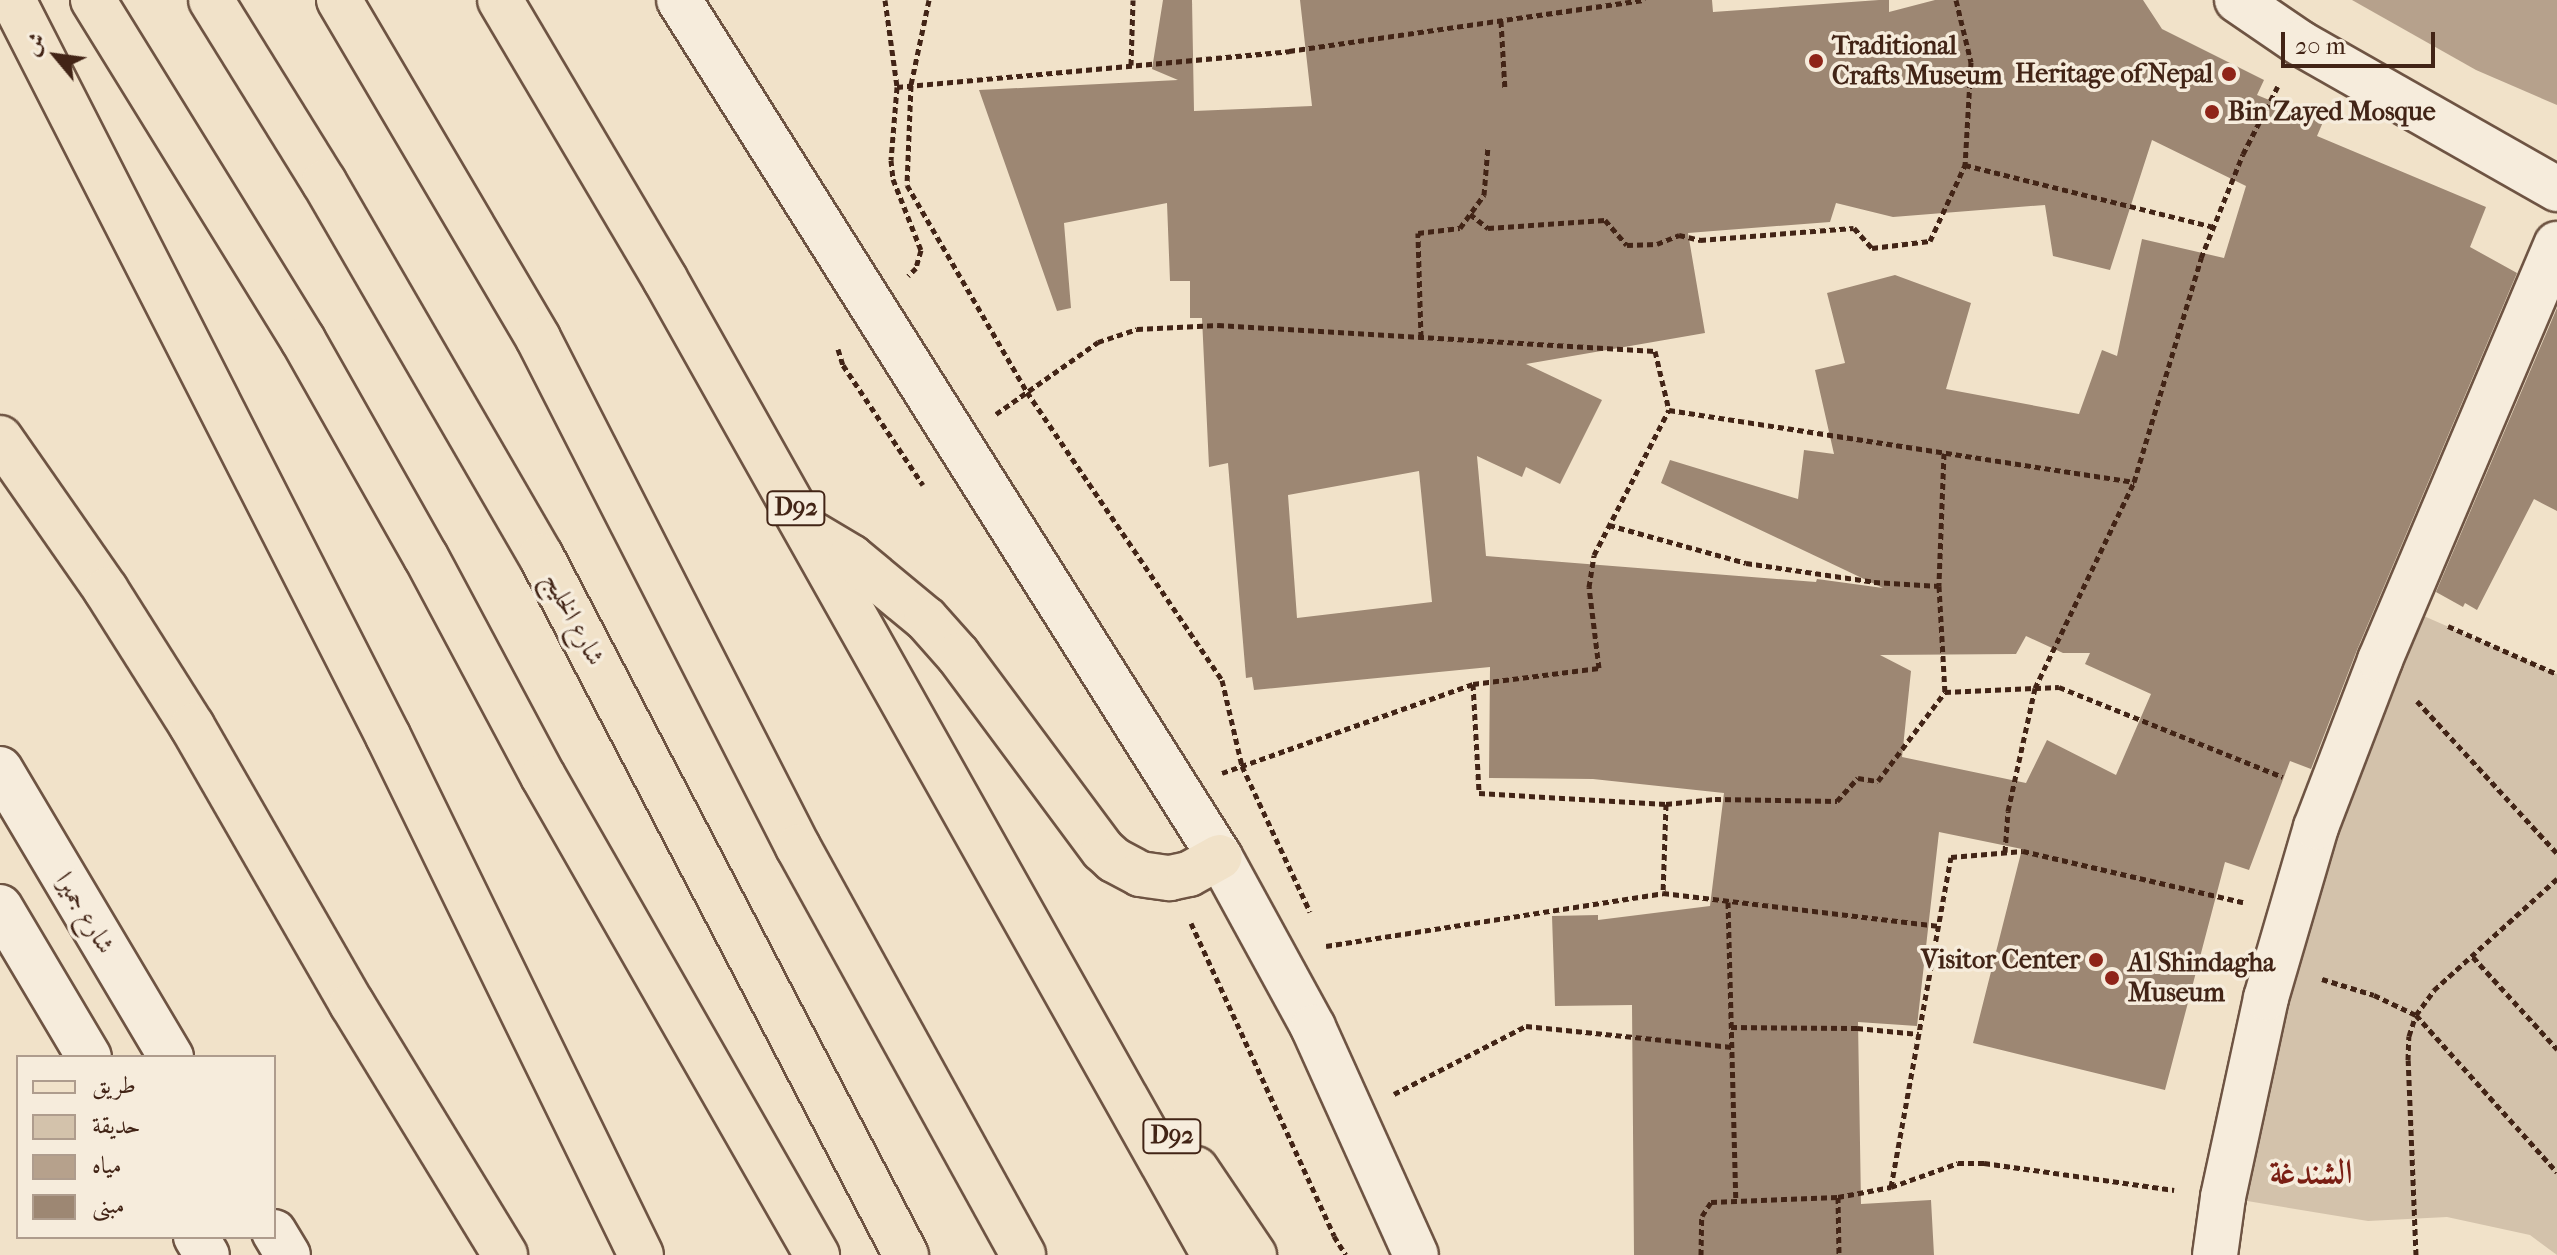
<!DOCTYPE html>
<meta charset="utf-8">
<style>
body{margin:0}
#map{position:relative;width:2557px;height:1255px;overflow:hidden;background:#f1e2c9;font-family:"IM FELL French Canon",Amiri,serif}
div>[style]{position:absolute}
.green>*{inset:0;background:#d3c2ab}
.water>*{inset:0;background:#b6a18c}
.building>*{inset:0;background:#9d8773}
.path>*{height:5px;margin-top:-2.5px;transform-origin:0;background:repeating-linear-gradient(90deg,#422416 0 6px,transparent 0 10px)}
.roads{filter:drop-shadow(2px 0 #6e5443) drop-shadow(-2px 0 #6e5443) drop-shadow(0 2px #6e5443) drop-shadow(0 -2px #6e5443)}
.minor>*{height:44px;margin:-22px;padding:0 22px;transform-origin:22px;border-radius:22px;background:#f6ecdc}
.major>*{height:44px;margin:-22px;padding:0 22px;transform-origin:22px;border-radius:22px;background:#f1e2c9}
.highway>*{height:44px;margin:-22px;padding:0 22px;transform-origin:22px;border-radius:22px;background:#f1e2c9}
.dots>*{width:22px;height:22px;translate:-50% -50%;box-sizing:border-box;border:4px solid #f6ecdc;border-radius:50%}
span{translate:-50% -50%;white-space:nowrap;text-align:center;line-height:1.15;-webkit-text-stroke:7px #f6ecdc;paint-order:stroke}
.shield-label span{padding:2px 6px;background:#f6ecdc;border:2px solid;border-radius:6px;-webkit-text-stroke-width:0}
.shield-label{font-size:24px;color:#422416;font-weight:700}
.poi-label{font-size:26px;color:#422416;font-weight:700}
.left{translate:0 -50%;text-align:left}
.right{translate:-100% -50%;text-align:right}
.street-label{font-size:26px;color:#422416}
.district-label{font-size:34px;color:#7a1f14;font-weight:700}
.legend{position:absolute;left:16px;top:1055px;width:260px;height:184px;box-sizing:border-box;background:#f6ecdc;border:2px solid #ae9c8d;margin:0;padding:10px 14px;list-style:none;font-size:24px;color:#422416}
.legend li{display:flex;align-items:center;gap:16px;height:40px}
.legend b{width:40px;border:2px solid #ae9c8d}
.north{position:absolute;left:16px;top:16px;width:80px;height:80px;-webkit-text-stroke:6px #f6ecdc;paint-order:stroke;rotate:299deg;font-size:22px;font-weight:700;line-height:32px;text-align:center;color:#422416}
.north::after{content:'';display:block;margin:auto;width:28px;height:36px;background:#422416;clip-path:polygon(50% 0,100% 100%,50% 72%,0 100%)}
.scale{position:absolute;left:2281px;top:32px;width:154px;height:36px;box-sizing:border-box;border:4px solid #422416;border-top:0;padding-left:10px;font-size:24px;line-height:28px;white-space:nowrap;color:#422416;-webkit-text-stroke:6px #f6ecdc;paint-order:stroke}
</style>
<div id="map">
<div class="green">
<i style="clip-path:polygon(2403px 607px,2557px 674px,2557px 1255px,2530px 1235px,2447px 1217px,2368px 1221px,2223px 1197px)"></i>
</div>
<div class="water">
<i style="clip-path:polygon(2352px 0,2557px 0,2557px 105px,2476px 70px)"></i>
</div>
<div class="building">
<i style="clip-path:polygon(evenodd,1163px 0,1192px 0,1194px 111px,1312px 106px,1300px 0,1712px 0,1713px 12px,1879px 0,1889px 0,1889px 12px,1935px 0,2143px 0,2162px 29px,2264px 80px,2257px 95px,2323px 122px,2317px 136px,2486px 207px,2470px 247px,2517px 273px,2357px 650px,2311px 769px,2290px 761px,2249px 870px,2225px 862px,2165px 1090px,1973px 1043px,2022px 849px,1939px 832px,1917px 1026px,1858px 1022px,1861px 1204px,1931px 1200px,1934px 1255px,1634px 1255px,1632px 1005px,1555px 1006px,1552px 916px,1598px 915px,1598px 920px,1710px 906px,1724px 793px,1593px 779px,1489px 778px,1490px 667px,1254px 690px,1252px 677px,1246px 678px,1228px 463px,1209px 467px,1202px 318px,1190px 318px,1190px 281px,1170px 281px,1167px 203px,1064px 223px,1071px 308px,1057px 311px,979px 90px,1178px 80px,1152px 69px,1163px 0,2152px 140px,2246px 186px,2224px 258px,2142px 239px,2117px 356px,2102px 350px,2079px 414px,1946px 389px,1971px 303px,1895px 275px,1827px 293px,1845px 363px,1815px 370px,1834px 454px,1804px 450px,1798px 499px,1670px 460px,1661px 483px,1883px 588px,1817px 579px,1816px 582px,1486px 556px,1477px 456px,1522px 477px,1526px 467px,1560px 484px,1602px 400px,1526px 364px,1705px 333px,1688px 233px,1830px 222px,1836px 203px,1893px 217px,2045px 205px,2053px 256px,2110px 270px,2152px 140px,1163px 0,1419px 471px,1432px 602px,1297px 618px,1288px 495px,1419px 471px,1163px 0,2026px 636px,2063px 653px,2090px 653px,2085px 664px,2151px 694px,2116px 775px,2047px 740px,2026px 783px,1902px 757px,1911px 671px,1880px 655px,2016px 654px,2026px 636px)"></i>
<i style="clip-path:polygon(2557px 308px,2557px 511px,2534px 499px,2477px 610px,2465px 603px,2463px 607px,2436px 592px)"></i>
</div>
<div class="path">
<i style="left:885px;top:0;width:88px;rotate:82.1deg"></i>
<i style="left:897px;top:87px;width:73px;rotate:94.7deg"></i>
<i style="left:891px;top:160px;width:19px;rotate:84deg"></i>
<i style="left:893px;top:179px;width:76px;rotate:68.5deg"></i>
<i style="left:921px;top:250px;width:19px;rotate:106deg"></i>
<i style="left:916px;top:268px;width:11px;rotate:135deg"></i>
<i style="left:929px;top:0;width:87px;rotate:102deg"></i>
<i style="left:911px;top:85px;width:100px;rotate:92.3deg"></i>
<i style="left:907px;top:185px;width:239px;rotate:59.9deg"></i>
<i style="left:1027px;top:392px;width:348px;rotate:55.9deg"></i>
<i style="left:1222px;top:680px;width:88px;rotate:76.9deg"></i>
<i style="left:1242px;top:766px;width:161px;rotate:65deg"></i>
<i style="left:1956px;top:0;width:64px;rotate:76.4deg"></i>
<i style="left:1971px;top:62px;width:103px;rotate:93.3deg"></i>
<i style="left:1965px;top:165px;width:256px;rotate:14deg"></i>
<i style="left:1501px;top:21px;width:69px;rotate:86.7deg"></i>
<i style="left:1131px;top:65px;width:65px;rotate:-88.2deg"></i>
<i style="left:897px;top:87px;width:394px;rotate:-5.2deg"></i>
<i style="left:1289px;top:51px;width:360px;rotate:-8.2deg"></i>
<i style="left:1470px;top:214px;width:23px;rotate:38deg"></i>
<i style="left:1488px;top:228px;width:117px;rotate:-3.9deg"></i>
<i style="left:1605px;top:220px;width:33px;rotate:49deg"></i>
<i style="left:1627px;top:245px;width:30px;rotate:-2deg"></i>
<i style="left:1657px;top:244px;width:24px;rotate:-22deg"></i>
<i style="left:1679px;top:235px;width:22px;rotate:13deg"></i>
<i style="left:1700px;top:240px;width:154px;rotate:-4.5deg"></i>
<i style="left:1854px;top:228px;width:27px;rotate:48deg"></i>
<i style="left:1872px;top:248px;width:58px;rotate:-6.9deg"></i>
<i style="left:1930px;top:241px;width:84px;rotate:-65.3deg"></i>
<i style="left:1421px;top:337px;width:104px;rotate:-91.7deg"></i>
<i style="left:1418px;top:233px;width:42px;rotate:-6.8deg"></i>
<i style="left:1460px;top:228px;width:41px;rotate:-54deg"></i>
<i style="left:1484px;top:195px;width:49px;rotate:-85.3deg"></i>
<i style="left:838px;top:349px;width:17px;rotate:73deg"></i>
<i style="left:843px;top:365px;width:144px;rotate:56.3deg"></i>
<i style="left:996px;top:414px;width:125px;rotate:-35.2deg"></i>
<i style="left:1098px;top:342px;width:41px;rotate:-18.4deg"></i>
<i style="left:1137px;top:329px;width:81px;rotate:-2.8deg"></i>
<i style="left:1218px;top:325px;width:438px;rotate:3.4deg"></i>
<i style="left:1655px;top:351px;width:61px;rotate:76.7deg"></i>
<i style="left:1669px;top:410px;width:471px;rotate:8.8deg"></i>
<i style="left:2134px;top:482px;width:234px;rotate:-73.3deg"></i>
<i style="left:2201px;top:258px;width:112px;rotate:-68deg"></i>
<i style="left:2243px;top:154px;width:76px;rotate:-62.8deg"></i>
<i style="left:1944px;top:453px;width:133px;rotate:92.2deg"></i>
<i style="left:1939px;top:586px;width:106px;rotate:86.8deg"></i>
<i style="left:1945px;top:692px;width:114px;rotate:-2.5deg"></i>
<i style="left:2059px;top:687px;width:241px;rotate:21.9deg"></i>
<i style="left:1609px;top:525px;width:142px;rotate:15.5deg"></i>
<i style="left:1746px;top:563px;width:129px;rotate:8.4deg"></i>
<i style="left:1874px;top:582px;width:65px;rotate:3.5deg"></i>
<i style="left:2448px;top:626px;width:119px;rotate:23.8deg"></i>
<i style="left:1473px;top:684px;width:109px;rotate:86.8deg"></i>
<i style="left:1479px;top:793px;width:187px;rotate:3.4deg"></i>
<i style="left:1666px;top:804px;width:89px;rotate:91.9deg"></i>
<i style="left:1663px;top:893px;width:278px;rotate:6.8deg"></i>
<i style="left:2417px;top:701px;width:207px;rotate:47.4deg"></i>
<i style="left:1222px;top:773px;width:266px;rotate:-19.5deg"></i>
<i style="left:1473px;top:684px;width:127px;rotate:-7.2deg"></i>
<i style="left:1599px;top:668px;width:82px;rotate:-97deg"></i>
<i style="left:1589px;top:587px;width:32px;rotate:-81deg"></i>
<i style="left:1594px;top:555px;width:163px;rotate:-62.7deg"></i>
<i style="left:1666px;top:804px;width:49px;rotate:-5.8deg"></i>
<i style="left:1715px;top:799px;width:122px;rotate:0.9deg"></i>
<i style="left:1837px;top:801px;width:31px;rotate:-48deg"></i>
<i style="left:1858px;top:778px;width:20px;rotate:9deg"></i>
<i style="left:1878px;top:781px;width:111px;rotate:-53deg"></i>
<i style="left:2005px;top:852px;width:41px;rotate:-85.8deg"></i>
<i style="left:2008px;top:811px;width:126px;rotate:-77.6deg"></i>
<i style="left:2035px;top:688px;width:229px;rotate:-64.3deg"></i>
<i style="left:1728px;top:902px;width:299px;rotate:88.5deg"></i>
<i style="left:1191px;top:923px;width:344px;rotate:65.4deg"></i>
<i style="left:1334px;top:1236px;width:22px;rotate:58deg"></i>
<i style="left:1326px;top:946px;width:341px;rotate:-8.9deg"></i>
<i style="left:2473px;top:957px;width:125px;rotate:47.6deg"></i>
<i style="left:2322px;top:979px;width:54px;rotate:17.1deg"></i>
<i style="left:2374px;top:995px;width:47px;rotate:25.5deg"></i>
<i style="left:2416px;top:1015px;width:211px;rotate:48.1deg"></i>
<i style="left:1731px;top:1027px;width:126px;rotate:0.5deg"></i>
<i style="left:1857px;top:1028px;width:62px;rotate:5.5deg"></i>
<i style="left:1394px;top:1094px;width:148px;rotate:-27.3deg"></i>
<i style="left:1526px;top:1026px;width:207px;rotate:5.8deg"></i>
<i style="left:1891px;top:1187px;width:335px;rotate:-79.7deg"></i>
<i style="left:1951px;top:857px;width:72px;rotate:-4.8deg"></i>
<i style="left:2023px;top:851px;width:226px;rotate:13.1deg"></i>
<i style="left:1838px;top:1197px;width:58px;rotate:89deg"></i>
<i style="left:1701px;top:1255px;width:39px;rotate:-89deg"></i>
<i style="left:1702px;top:1216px;width:17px;rotate:-57deg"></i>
<i style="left:1711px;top:1202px;width:127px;rotate:-2.3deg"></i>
<i style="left:1838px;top:1197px;width:54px;rotate:-10.7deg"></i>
<i style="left:1891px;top:1187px;width:71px;rotate:-19.7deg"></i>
<i style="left:1958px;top:1163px;width:26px"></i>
<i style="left:1984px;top:1163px;width:192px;rotate:8.1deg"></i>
<i style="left:2416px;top:1255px;width:195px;rotate:-92.3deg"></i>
<i style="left:2408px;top:1060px;width:24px;rotate:-88deg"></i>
<i style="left:2409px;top:1036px;width:22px;rotate:-72deg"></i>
<i style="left:2416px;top:1015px;width:31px;rotate:-54deg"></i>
<i style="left:2434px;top:990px;width:166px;rotate:-42.1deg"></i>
</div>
<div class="roads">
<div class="minor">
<i style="left:679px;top:0;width:1013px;rotate:57.74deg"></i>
<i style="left:1220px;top:857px;width:194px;rotate:61.3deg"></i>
<i style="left:1313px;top:1027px;width:250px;rotate:65.7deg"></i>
<i style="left:2237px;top:0;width:76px;rotate:34.3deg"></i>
<i style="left:2300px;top:43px;width:296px;rotate:29.6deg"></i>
<i style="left:0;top:769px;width:335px;rotate:59.3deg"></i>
<i style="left:0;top:907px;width:174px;rotate:59.3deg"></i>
<i style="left:274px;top:1232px;width:27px;rotate:59deg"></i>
<i style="left:196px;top:1237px;width:21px;rotate:59deg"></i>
<i style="left:2215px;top:1255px;width:59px;rotate:-82.1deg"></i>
<i style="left:2223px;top:1197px;width:204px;rotate:-77.8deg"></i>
<i style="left:2266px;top:998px;width:178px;rotate:-73.7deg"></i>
<i style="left:2316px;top:827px;width:179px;rotate:-69deg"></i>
<i style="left:2380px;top:660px;width:452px;rotate:-67deg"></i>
</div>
<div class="major">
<i style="left:211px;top:0;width:214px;rotate:58.2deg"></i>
<i style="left:324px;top:182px;width:432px;rotate:59.9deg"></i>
<i style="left:541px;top:556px;width:789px;rotate:62.43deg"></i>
<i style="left:500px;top:0;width:324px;rotate:59.4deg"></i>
<i style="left:665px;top:279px;width:1120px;rotate:60.64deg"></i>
<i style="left:0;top:438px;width:185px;rotate:55.1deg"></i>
<i style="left:106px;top:590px;width:161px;rotate:57.7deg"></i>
<i style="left:192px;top:726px;width:321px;rotate:60.1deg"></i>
<i style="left:352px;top:1004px;width:294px;rotate:58.6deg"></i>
<i style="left:814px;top:535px;width:43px;rotate:30.7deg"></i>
<i style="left:851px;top:557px;width:97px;rotate:39.6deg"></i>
<i style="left:926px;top:619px;width:48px;rotate:48.4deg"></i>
<i style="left:958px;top:655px;width:243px;rotate:53.4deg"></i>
<i style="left:1103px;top:850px;width:15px;rotate:42deg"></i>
<i style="left:1114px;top:860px;width:30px;rotate:28deg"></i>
<i style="left:1140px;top:874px;width:30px;rotate:8deg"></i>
<i style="left:1170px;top:878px;width:19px;rotate:-12deg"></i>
<i style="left:1189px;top:874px;width:35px;rotate:-29deg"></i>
<i style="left:1196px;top:1169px;width:104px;rotate:56deg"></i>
</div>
<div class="highway">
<i style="left:13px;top:0;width:826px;rotate:63deg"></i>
<i style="left:388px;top:736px;width:577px;rotate:64.01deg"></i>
<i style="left:93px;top:0;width:400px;rotate:58.3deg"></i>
<i style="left:303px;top:340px;width:249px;rotate:60.5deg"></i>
<i style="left:426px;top:557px;width:248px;rotate:61.9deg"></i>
<i style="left:543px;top:776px;width:552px;rotate:60.23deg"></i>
<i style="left:339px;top:0;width:392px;rotate:59.5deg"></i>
<i style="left:538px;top:338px;width:572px;rotate:62.94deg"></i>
<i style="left:798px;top:847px;width:466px;rotate:61.1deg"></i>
</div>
</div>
<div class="dots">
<i style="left:1816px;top:61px;background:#8f2418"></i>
<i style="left:2229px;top:74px;background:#8f2418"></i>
<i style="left:2212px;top:112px;background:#8f2418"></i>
<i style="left:2096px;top:960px;background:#8f2418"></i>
<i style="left:2112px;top:978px;background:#8f2418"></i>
</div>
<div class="shield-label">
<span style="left:796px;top:508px">D92</span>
<span style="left:1172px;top:1136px">D92</span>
</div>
<div class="poi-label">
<span class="left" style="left:1832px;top:61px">Traditional<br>Crafts Museum</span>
<span class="right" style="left:2213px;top:74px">Heritage of Nepal</span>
<span class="left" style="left:2228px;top:112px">Bin Zayed Mosque</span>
<span class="right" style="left:2080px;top:960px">Visitor Center</span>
<span class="left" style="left:2128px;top:978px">Al Shindagha<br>Museum</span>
</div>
<div class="street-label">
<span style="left:574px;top:619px;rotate:62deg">شارع الخليج</span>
<span style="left:85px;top:913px;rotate:59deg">شارع جميرا</span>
</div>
<div class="district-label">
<span style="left:2311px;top:1173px">الشندغة</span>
</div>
<ul class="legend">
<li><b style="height:10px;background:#f1e2c9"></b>طريق</li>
<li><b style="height:22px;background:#d3c2ab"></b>حديقة</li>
<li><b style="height:22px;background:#b6a18c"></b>مياه</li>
<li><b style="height:22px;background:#9d8773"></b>مبنى</li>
</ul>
<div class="north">ش</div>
<div class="scale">20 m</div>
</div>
